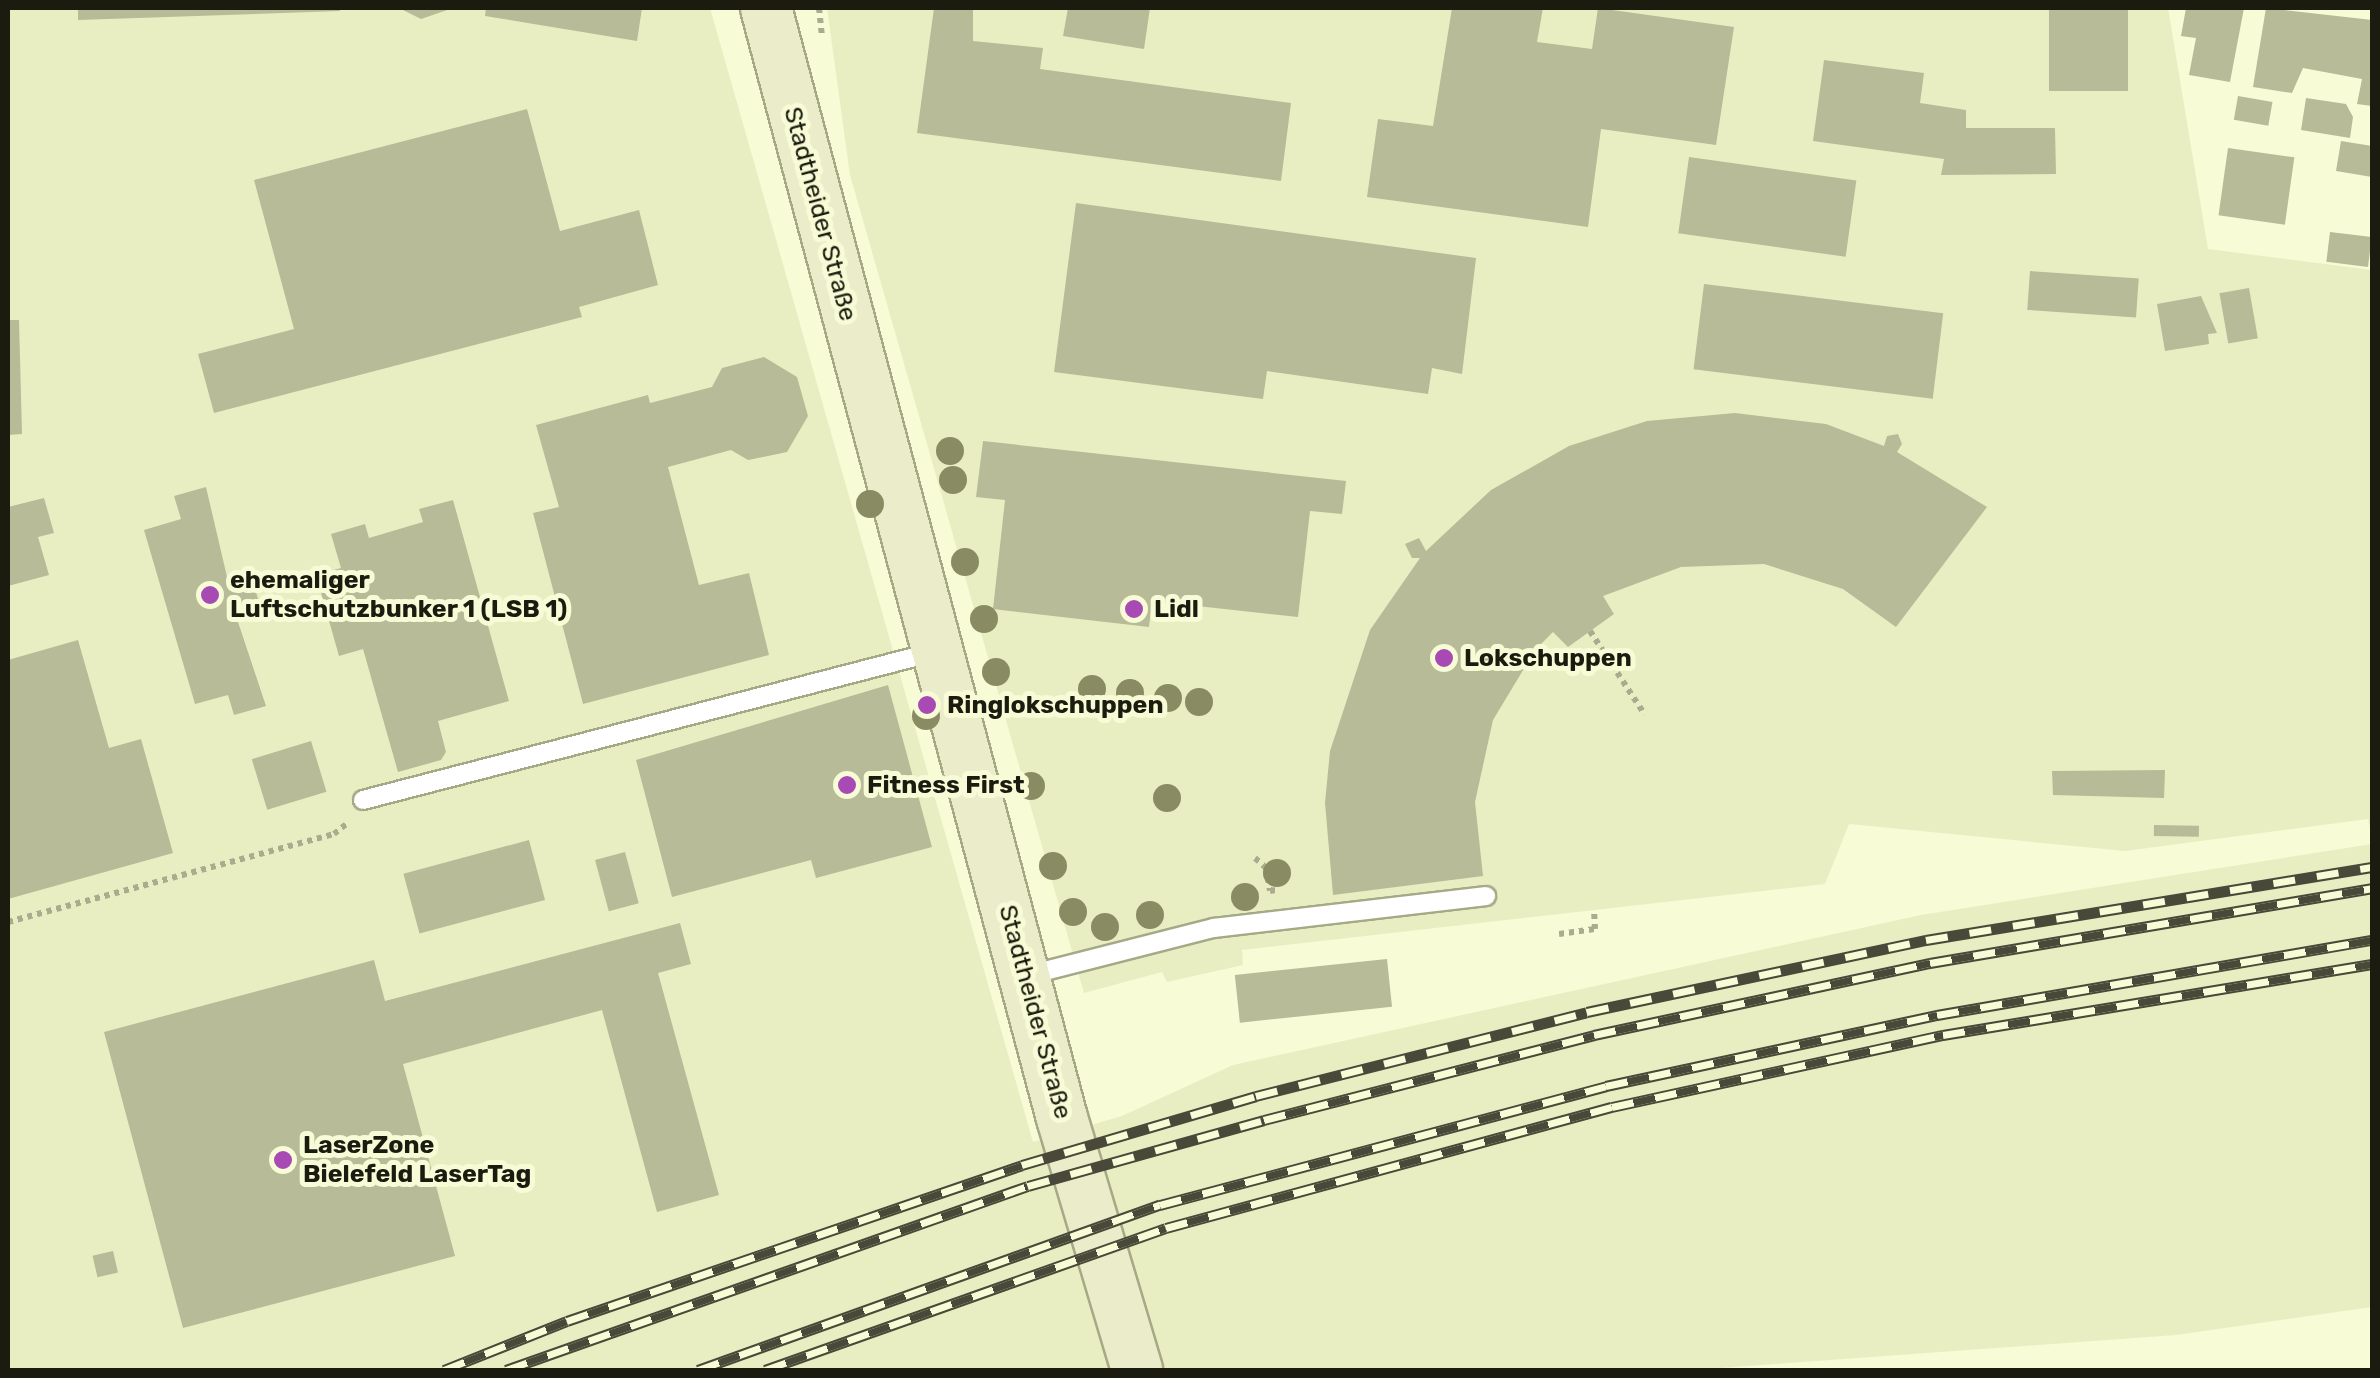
<!DOCTYPE html>
<meta charset="utf-8">
<style>
body{margin:0}
#map{position:relative;width:2380px;height:1378px;overflow:hidden;background:#f7fbd6;font-family:Rubik,sans-serif}
div>[style]{position:absolute}
.built>*{inset:0;background:#e9eec2}
.building>*{inset:0;background:#b7bb97;transform-origin:0 0}
.path>*{height:6px;margin-top:-3px;transform-origin:0;background:repeating-linear-gradient(90deg,#aaac90 0 5px,transparent 0 10px)}
.roads{filter:drop-shadow(2px 0 #a5a986) drop-shadow(-2px 0 #a5a986) drop-shadow(0 2px #a5a986) drop-shadow(0 -2px #a5a986)}
.lane>*{height:18px;margin:-9px;padding:0 9px;transform-origin:9px;border-radius:9px;background:#fff}
.secondary>*{height:50px;margin:-25px;padding:0 25px;transform-origin:25px;border-radius:25px;background:#eaecca}
.rail>*{height:11px;margin-top:-5.5px;transform-origin:0;background:repeating-linear-gradient(90deg,#f7fbd6 0 22px,#484938 0 44px);box-sizing:border-box;border-block:2px solid #484938}
.trees>*{width:28px;height:28px;margin:-14px;border-radius:50%;background:#898c63}
.dots>*{width:28px;height:28px;translate:-50% -50%;box-sizing:border-box;border:5px solid #f7fbd6;border-radius:50%}
span{translate:-50% -50%;white-space:nowrap;text-align:center;line-height:1.15;-webkit-text-stroke:10px #f7fbd6;paint-order:stroke}
.street-label{font-size:25px;color:#1b1c0f}
.poi-label{font-size:25px;color:#1b1c0f;font-weight:700}
.left{translate:0 -50%;text-align:left}
.frame{position:absolute;inset:0;border:10px solid #1b1c0f;pointer-events:none}
</style>
<div id="map">
<div class="built">
<i style="clip-path:polygon(8px 8px,710px 8px,1033px 1142px,1122px 1116px,1233px 1065px,1921px 915px,2372px 844px,2372px 1307px,2176px 1335px,1692px 1370px,8px 1370px)"></i>
<i style="clip-path:polygon(827px 8px,2168px 8px,2208px 249px,2372px 270px,2372px 838px,2368px 819px,2125px 851px,1849px 824px,1825px 884px,1242px 950px,1243px 965px,1167px 982px,1162px 972px,1084px 993px,850px 175px)"></i>
</div>
<div class="building">
<i style="clip-path:polygon(78px 8px,339px 8px,340px 11px,78px 20px)"></i>
<i style="clip-path:polygon(399px 8px,453px 8px,421px 19px)"></i>
<i style="clip-path:polygon(486px 8px,642px 8px,637px 41px,485px 16px)"></i>
<i style="clip-path:polygon(934px 8px,973px 8px,973px 41px,1043px 48px,1040px 69px,1291px 103px,1281px 181px,917px 133px)"></i>
<i style="clip-path:polygon(1068px 8px,1150px 8px,1144px 49px,1063px 36px)"></i>
<i style="clip-path:polygon(1452px 8px,1543px 8px,1537px 42px,1592px 49px,1598px 8px,1734px 27px,1716px 145px,1601px 129px,1588px 227px,1367px 197px,1378px 119px,1433px 126px)"></i>
<i style="left:2049px;top:8px;width:79px;height:83px"></i>
<i style="clip-path:polygon(2186px 8px,2244px 8px,2230px 82px,2189px 75px,2196px 38px,2181px 36px)"></i>
<i style="clip-path:polygon(2266px 8px,2372px 20px,2372px 106px,2357px 104px,2362px 79px,2303px 68px,2292px 93px,2253px 87px)"></i>
<i style="clip-path:polygon(1824px 60px,1924px 73px,1920px 103px,1966px 110px,1966px 128px,2055px 128px,2056px 174px,1941px 175px,1944px 159px,1813px 141px)"></i>
<i style="left:2238px;top:96px;width:35px;height:24px;rotate:10deg"></i>
<i style="clip-path:polygon(2306px 98px,2346px 104px,2353px 117px,2350px 138px,2301px 130px)"></i>
<i style="clip-path:polygon(527px 109px,560px 231px,639px 210px,658px 285px,579px 307px,582px 317px,214px 413px,198px 354px,294px 329px,254px 180px)"></i>
<i style="clip-path:polygon(2341px 141px,2372px 146px,2372px 177px,2336px 171px)"></i>
<i style="left:2228px;top:148px;width:67px;height:68px;rotate:8deg"></i>
<i style="left:1689px;top:157px;width:169px;height:77px;rotate:8deg"></i>
<i style="clip-path:polygon(1076px 203px,1476px 258px,1462px 374px,1432px 368px,1428px 394px,1267px 371px,1263px 399px,1054px 372px)"></i>
<i style="left:2330px;top:232px;width:42px;height:30px;rotate:7deg"></i>
<i style="left:2030px;top:271px;width:109px;height:39px;rotate:4deg"></i>
<i style="left:1704px;top:284px;width:241px;height:86px;rotate:7deg"></i>
<i style="left:2249px;top:288px;width:51px;height:30px;rotate:80deg"></i>
<i style="clip-path:polygon(2201px 296px,2217px 333px,2208px 334px,2209px 344px,2165px 351px,2157px 304px)"></i>
<i style="clip-path:polygon(8px 320px,19px 320px,22px 434px,8px 435px)"></i>
<i style="clip-path:polygon(764px 357px,797px 377px,808px 416px,787px 452px,748px 460px,731px 450px,668px 467px,699px 585px,749px 573px,769px 655px,583px 704px,533px 513px,559px 507px,536px 425px,648px 395px,650px 403px,712px 387px,722px 368px)"></i>
<i style="clip-path:polygon(1735px 413px,1826px 424px,1884px 446px,1887px 436px,1898px 434px,1902px 444px,1897px 452px,1987px 507px,1896px 627px,1843px 589px,1764px 564px,1681px 567px,1603px 596px,1614px 614px,1568px 647px,1553px 632px,1537px 648px,1542px 658px,1534px 652px,1493px 720px,1475px 802px,1483px 876px,1333px 895px,1325px 803px,1330px 751px,1370px 630px,1420px 558px,1412px 558px,1405px 544px,1419px 538px,1426px 551px,1491px 490px,1569px 446px,1647px 421px)"></i>
<i style="clip-path:polygon(983px 441px,1346px 481px,1342px 514px,1310px 511px,1298px 617px,1152px 601px,1149px 627px,993px 609px,1005px 500px,976px 497px)"></i>
<i style="clip-path:polygon(206px 487px,228px 581px,251px 575px,261px 609px,236px 616px,266px 706px,234px 715px,228px 695px,195px 704px,144px 530px,181px 519px,174px 496px)"></i>
<i style="clip-path:polygon(44px 498px,54px 533px,38px 537px,49px 575px,8px 586px,8px 507px)"></i>
<i style="clip-path:polygon(453px 500px,509px 701px,438px 721px,446px 752px,441px 760px,398px 772px,363px 649px,339px 656px,316px 575px,341px 568px,331px 534px,365px 524px,369px 538px,423px 522px,419px 509px)"></i>
<i style="clip-path:polygon(78px 640px,109px 748px,141px 739px,173px 853px,8px 899px,8px 660px)"></i>
<i style="clip-path:polygon(888px 685px,932px 847px,816px 878px,811px 860px,672px 897px,636px 760px)"></i>
<i style="left:311px;top:741px;width:53px;height:62px;rotate:73deg"></i>
<i style="clip-path:polygon(2165px 770px,2164px 798px,2053px 795px,2052px 771px)"></i>
<i style="left:2154px;top:825px;width:45px;height:11px;rotate:1deg"></i>
<i style="left:529px;top:840px;width:62px;height:130px;rotate:75deg"></i>
<i style="left:625px;top:852px;width:53px;height:31px;rotate:75deg"></i>
<i style="clip-path:polygon(680px 923px,691px 964px,658px 973px,719px 1195px,657px 1212px,602px 1010px,403px 1064px,455px 1256px,183px 1328px,104px 1032px,374px 960px,385px 1001px)"></i>
<i style="left:1387px;top:959px;width:48px;height:153px;rotate:84deg"></i>
<i style="left:113px;top:1251px;width:22px;height:21px;rotate:77deg"></i>
</div>
<div class="path">
<i style="left:819px;top:8px;width:29px;rotate:84deg"></i>
<i style="left:1590px;top:631px;width:100px;rotate:56.8deg"></i>
<i style="left:1255px;top:858px;width:15px;rotate:42deg"></i>
<i style="left:1266px;top:868px;width:23px;rotate:80deg"></i>
<i style="left:1270px;top:891px;width:6px;rotate:-9deg"></i>
<i style="left:8px;top:922px;width:338px;rotate:-15.1deg"></i>
<i style="left:334px;top:834px;width:19px;rotate:-39deg"></i>
<i style="left:1559px;top:934px;width:36px;rotate:-8deg"></i>
<i style="left:1595px;top:929px;width:18px;rotate:-93deg"></i>
</div>
<div class="roads">
<div class="lane">
<i style="left:363px;top:800px;width:590px;rotate:-14.53deg"></i>
<i style="left:1025px;top:976px;width:195px;rotate:-14.3deg"></i>
<i style="left:1214px;top:928px;width:274px;rotate:-6.7deg"></i>
</div>
<div class="secondary">
<i style="left:766px;top:8px;width:1149px;rotate:75.07deg"></i>
<i style="left:1062px;top:1118px;width:263px;rotate:73.4deg"></i>
</div>
</div>
<div class="rail">
<i style="left:444px;top:1370px;width:132px;rotate:-21.7deg"></i>
<i style="left:567px;top:1321px;width:481px;rotate:-18.9deg"></i>
<i style="left:1022px;top:1165px;width:244px;rotate:-16.4deg"></i>
<i style="left:1256px;top:1096px;width:341px;rotate:-14.2deg"></i>
<i style="left:1587px;top:1012px;width:347px;rotate:-12deg"></i>
<i style="left:1926px;top:940px;width:452px;rotate:-9.3deg"></i>
<i style="left:506px;top:1370px;width:553px;rotate:-19.42deg"></i>
<i style="left:1028px;top:1186px;width:245px;rotate:-15.6deg"></i>
<i style="left:1264px;top:1120px;width:341px;rotate:-14.4deg"></i>
<i style="left:1594px;top:1035px;width:344px;rotate:-12.1deg"></i>
<i style="left:1930px;top:963px;width:448px;rotate:-9.6deg"></i>
<i style="left:698px;top:1370px;width:491px;rotate:-19.7deg"></i>
<i style="left:1160px;top:1205px;width:462px;rotate:-14.9deg"></i>
<i style="left:1606px;top:1086px;width:339px;rotate:-12.1deg"></i>
<i style="left:1937px;top:1015px;width:441px;rotate:-9.8deg"></i>
<i style="left:765px;top:1370px;width:425px;rotate:-19.5deg"></i>
<i style="left:1166px;top:1228px;width:462px;rotate:-15.2deg"></i>
<i style="left:1612px;top:1107px;width:339px;rotate:-12.3deg"></i>
<i style="left:1943px;top:1035px;width:435px;rotate:-9.4deg"></i>
</div>
<div class="trees">
<i style="left:950px;top:451px"></i>
<i style="left:953px;top:480px"></i>
<i style="left:870px;top:504px"></i>
<i style="left:965px;top:562px"></i>
<i style="left:984px;top:619px"></i>
<i style="left:996px;top:672px"></i>
<i style="left:1092px;top:689px"></i>
<i style="left:1130px;top:693px"></i>
<i style="left:1168px;top:698px"></i>
<i style="left:1199px;top:702px"></i>
<i style="left:926px;top:716px"></i>
<i style="left:1031px;top:786px"></i>
<i style="left:1167px;top:798px"></i>
<i style="left:1053px;top:866px"></i>
<i style="left:1277px;top:873px"></i>
<i style="left:1245px;top:897px"></i>
<i style="left:1073px;top:912px"></i>
<i style="left:1150px;top:915px"></i>
<i style="left:1105px;top:927px"></i>
</div>
<div class="dots">
<i style="left:210px;top:595px;background:#a84ab4"></i>
<i style="left:1134px;top:609px;background:#a84ab4"></i>
<i style="left:1444px;top:658px;background:#a84ab4"></i>
<i style="left:927px;top:705px;background:#a84ab4"></i>
<i style="left:847px;top:785px;background:#a84ab4"></i>
<i style="left:283px;top:1160px;background:#a84ab4"></i>
</div>
<div class="street-label">
<span style="left:820px;top:214px;rotate:75deg">Stadtheider Straße</span>
<span style="left:1035px;top:1012px;rotate:75deg">Stadtheider Straße</span>
</div>
<div class="poi-label">
<span class="left" style="left:230px;top:595px">ehemaliger<br>Luftschutzbunker 1 (LSB 1)</span>
<span class="left" style="left:1154px;top:609px">Lidl</span>
<span class="left" style="left:1464px;top:658px">Lokschuppen</span>
<span class="left" style="left:947px;top:705px">Ringlokschuppen</span>
<span class="left" style="left:867px;top:785px">Fitness First</span>
<span class="left" style="left:303px;top:1160px">LaserZone<br>Bielefeld LaserTag</span>
</div>
<div class="frame"></div>
</div>
